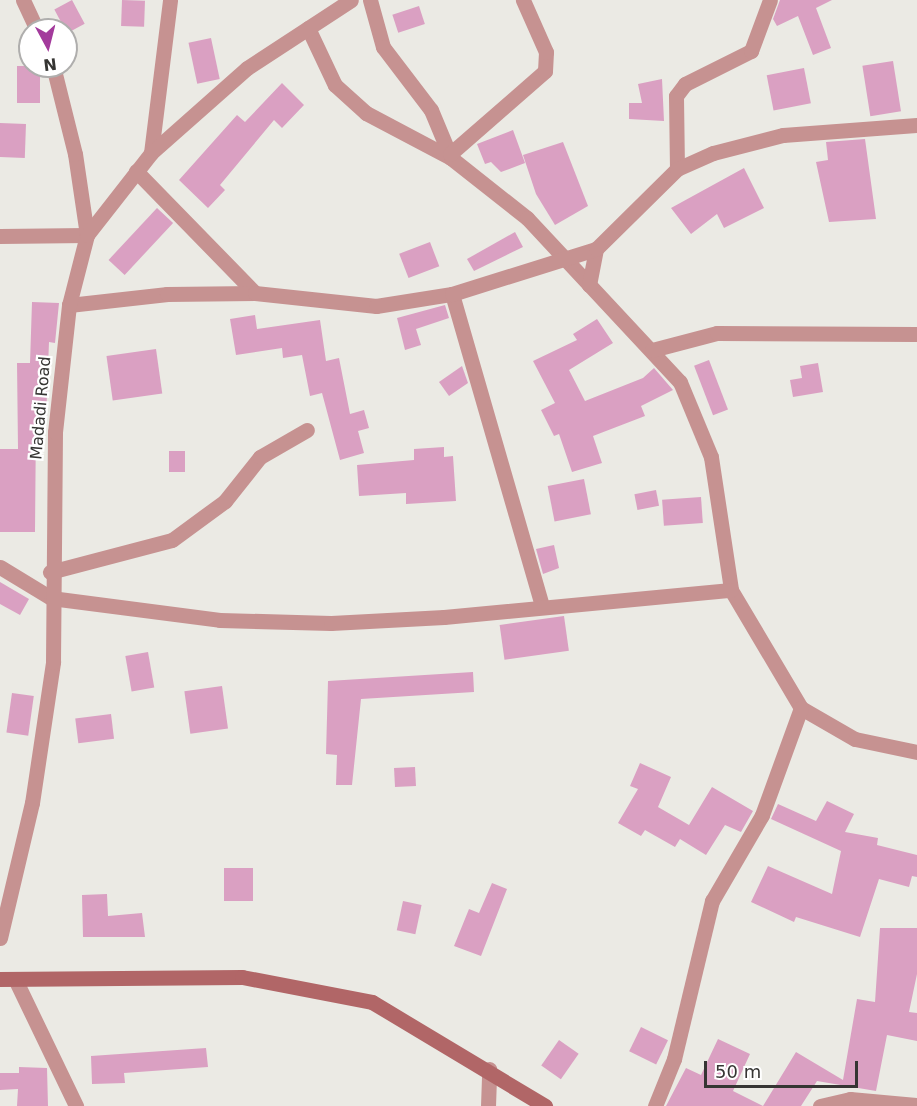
<!DOCTYPE html>
<style>
body{margin:0}
#map{position:relative;width:917px;height:1106px;overflow:hidden;background:#ebeae4;font-family:"DejaVu Sans",sans-serif}
div>[style]{position:absolute}
.building>*{inset:0;background:#daa0c2;transform-origin:0 0}
.street>*{height:15px;margin:-7.5px;padding:0 7.5px;transform-origin:7.5px;border-radius:7.5px;background:#c69291}
.secondary>*{height:15px;margin:-7.5px;padding:0 7.5px;transform-origin:7.5px;border-radius:7.5px;background:#b16667}
span{translate:-50% -50%;white-space:nowrap;text-align:center;line-height:1.15;-webkit-text-stroke:4.5px #fff;paint-order:stroke}
.street-label{font-size:16px;color:#363533}
.north{position:absolute;left:18px;top:18px;width:60px;height:60px;box-sizing:border-box;background:#fff;border:2px solid #afaead;border-radius:50%;rotate:173deg;font-size:16px;font-weight:700;line-height:24px;text-align:center;color:#363533}
.north::after{content:'';display:block;margin:auto;width:21px;height:27px;background:#a33a9c;clip-path:polygon(50% 0,100% 100%,50% 72%,0 100%)}
.scale{position:absolute;left:704px;top:1061px;width:154px;height:27px;box-sizing:border-box;border:3px solid #363533;border-top:0;padding-left:8px;font-size:18px;line-height:21px;white-space:nowrap;color:#363533;-webkit-text-stroke:4px #fff;paint-order:stroke}
</style>
<div id="map">
<div class="building">
<i style="left:72px;top:0;width:27px;height:20px;rotate:62deg"></i>
<i style="left:122px;top:0;width:23px;height:26px;rotate:2deg"></i>
<i style="clip-path:polygon(780px 0,832px 0,816px 8px,831px 48px,813px 55px,798px 16px,777px 26px,773px 19px)"></i>
<i style="left:419px;top:6px;width:19px;height:28px;rotate:72deg"></i>
<i style="left:211px;top:38px;width:42px;height:23px;rotate:78deg"></i>
<i style="left:893px;top:61px;width:51px;height:31px;rotate:81deg"></i>
<i style="left:17px;top:66px;width:23px;height:37px"></i>
<i style="left:804px;top:68px;width:36px;height:38px;rotate:79deg"></i>
<i style="clip-path:polygon(662px 79px,664px 121px,629px 119px,629px 103px,642px 103px,638px 84px)"></i>
<i style="clip-path:polygon(282px 83px,304px 105px,282px 128px,274px 120px,220px 185px,225px 190px,208px 208px,179px 180px,237px 115px,245px 122px)"></i>
<i style="left:0;top:123px;width:26px;height:34px;rotate:2deg"></i>
<i style="clip-path:polygon(513px 130px,525px 163px,501px 172px,491px 162px,485px 164px,477px 144px)"></i>
<i style="clip-path:polygon(865px 139px,876px 219px,829px 222px,816px 162px,828px 160px,826px 142px)"></i>
<i style="clip-path:polygon(563px 142px,588px 206px,555px 225px,536px 194px,523px 155px)"></i>
<i style="clip-path:polygon(744px 168px,764px 208px,724px 228px,717px 214px,691px 234px,671px 208px)"></i>
<i style="left:157px;top:208px;width:22px;height:71px;rotate:43deg"></i>
<i style="clip-path:polygon(515px 232px,523px 247px,474px 271px,467px 259px)"></i>
<i style="left:430px;top:242px;width:26px;height:33px;rotate:69deg"></i>
<i style="clip-path:polygon(32px 302px,59px 303px,55px 343px,49px 342px,46px 420px,36px 420px,35px 532px,0 532px,0 449px,18px 449px,17px 363px,30px 363px)"></i>
<i style="clip-path:polygon(445px 305px,449px 318px,416px 329px,421px 345px,405px 350px,397px 318px)"></i>
<i style="clip-path:polygon(255px 315px,257px 329px,320px 320px,326px 361px,339px 358px,350px 414px,364px 410px,369px 428px,358px 431px,364px 453px,340px 460px,322px 393px,310px 396px,302px 355px,283px 358px,282px 348px,236px 355px,230px 319px)"></i>
<i style="clip-path:polygon(597px 319px,613px 343px,569px 370px,585px 401px,643px 378px,654px 368px,673px 390px,641px 406px,645px 416px,593px 436px,602px 463px,572px 472px,559px 434px,554px 436px,541px 410px,555px 403px,533px 361px,577px 340px,573px 334px)"></i>
<i style="left:156px;top:349px;width:45px;height:50px;rotate:82deg"></i>
<i style="left:709px;top:360px;width:53px;height:16px;rotate:69deg"></i>
<i style="clip-path:polygon(818px 363px,823px 392px,793px 397px,790px 380px,802px 378px,800px 366px)"></i>
<i style="clip-path:polygon(462px 366px,468px 383px,449px 396px,439px 382px)"></i>
<i style="clip-path:polygon(444px 447px,444px 457px,453px 456px,456px 501px,406px 504px,406px 493px,359px 496px,357px 465px,414px 460px,414px 449px)"></i>
<i style="left:185px;top:451px;width:21px;height:16px;rotate:90deg"></i>
<i style="left:584px;top:479px;width:36px;height:37px;rotate:79deg"></i>
<i style="left:656px;top:490px;width:16px;height:22px;rotate:79deg"></i>
<i style="left:701px;top:497px;width:26px;height:39px;rotate:86deg"></i>
<i style="clip-path:polygon(554px 545px,559px 568px,543px 574px,536px 549px)"></i>
<i style="clip-path:polygon(0 582px,29px 599px,20px 615px,0 604px)"></i>
<i style="left:564px;top:616px;width:35px;height:65px;rotate:82deg"></i>
<i style="left:148px;top:652px;width:36px;height:23px;rotate:80deg"></i>
<i style="clip-path:polygon(473px 672px,474px 692px,361px 699px,352px 785px,336px 785px,337px 755px,326px 754px,328px 681px)"></i>
<i style="left:222px;top:686px;width:43px;height:38px;rotate:82deg"></i>
<i style="left:12px;top:693px;width:22px;height:40px;rotate:8deg"></i>
<i style="left:111px;top:714px;width:25px;height:36px;rotate:83deg"></i>
<i style="clip-path:polygon(640px 763px,671px 777px,658px 807px,689px 825px,712px 787px,753px 811px,741px 832px,725px 825px,706px 855px,680px 839px,675px 847px,645px 830px,641px 836px,618px 823px,638px 789px,630px 786px)"></i>
<i style="left:415px;top:767px;width:19px;height:21px;rotate:87deg"></i>
<i style="clip-path:polygon(827px 801px,854px 814px,845px 832px,878px 838px,877px 845px,917px 855px,917px 877px,912px 876px,909px 887px,879px 879px,860px 937px,796px 917px,794px 922px,751px 902px,768px 866px,832px 894px,841px 851px,771px 819px,778px 804px,816px 821px)"></i>
<i style="left:253px;top:868px;width:33px;height:29px;rotate:90deg"></i>
<i style="clip-path:polygon(492px 883px,507px 889px,481px 956px,454px 946px,469px 909px,479px 913px)"></i>
<i style="clip-path:polygon(107px 894px,108px 916px,142px 913px,145px 937px,83px 937px,82px 895px)"></i>
<i style="left:403px;top:901px;width:19px;height:30px;rotate:12deg"></i>
<i style="clip-path:polygon(880px 928px,917px 928px,917px 974px,909px 1012px,917px 1013px,917px 1041px,887px 1035px,876px 1091px,817px 1081px,801px 1106px,666px 1106px,686px 1068px,701px 1075px,718px 1039px,750px 1054px,733px 1091px,763px 1106px,796px 1052px,843px 1080px,857px 999px,875px 1002px)"></i>
<i style="left:641px;top:1027px;width:30px;height:27px;rotate:26deg"></i>
<i style="left:559px;top:1040px;width:24px;height:31px;rotate:35deg"></i>
<i style="clip-path:polygon(206px 1048px,208px 1067px,124px 1073px,125px 1083px,92px 1084px,91px 1056px)"></i>
<i style="clip-path:polygon(19px 1067px,47px 1068px,48px 1106px,17px 1106px,18px 1089px,0 1090px,0 1073px,19px 1073px)"></i>
</div>
<div class="street">
<i style="left:23px;top:0;width:33px;rotate:65deg"></i>
<i style="left:370px;top:0;width:49px;rotate:74.5deg"></i>
<i style="left:383px;top:47px;width:79px;rotate:52.7deg"></i>
<i style="left:431px;top:110px;width:52px;rotate:67.4deg"></i>
<i style="left:308px;top:28px;width:63px;rotate:64.7deg"></i>
<i style="left:335px;top:85px;width:42px;rotate:42.1deg"></i>
<i style="left:366px;top:113px;width:96px;rotate:27.9deg"></i>
<i style="left:451px;top:158px;width:97px;rotate:38.3deg"></i>
<i style="left:527px;top:218px;width:224px;rotate:47deg"></i>
<i style="left:680px;top:382px;width:81px;rotate:67.5deg"></i>
<i style="left:711px;top:457px;width:134px;rotate:81.4deg"></i>
<i style="left:731px;top:590px;width:137px;rotate:59.3deg"></i>
<i style="left:801px;top:708px;width:62px;rotate:29.9deg"></i>
<i style="left:855px;top:739px;width:63px;rotate:11.8deg"></i>
<i style="left:151px;top:153px;width:154px;rotate:-82.9deg"></i>
<i style="left:450px;top:154px;width:126px;rotate:-41.1deg"></i>
<i style="left:545px;top:71px;width:19px;rotate:-87deg"></i>
<i style="left:546px;top:52px;width:57px;rotate:-113.9deg"></i>
<i style="left:677px;top:169px;width:73px;rotate:-90.8deg"></i>
<i style="left:676px;top:96px;width:15px;rotate:-53deg"></i>
<i style="left:685px;top:84px;width:74px;rotate:-26.6deg"></i>
<i style="left:751px;top:51px;width:54px;rotate:-69.6deg"></i>
<i style="left:136px;top:171px;width:170px;rotate:45.7deg"></i>
<i style="left:0;top:236px;width:87px;rotate:-0.7deg"></i>
<i style="left:87px;top:235px;width:82px;rotate:-98.4deg"></i>
<i style="left:75px;top:154px;width:91px;rotate:-104deg"></i>
<i style="left:589px;top:285px;width:37px;rotate:-79deg"></i>
<i style="left:452px;top:294px;width:324px;rotate:73.9deg"></i>
<i style="left:69px;top:305px;width:99px;rotate:-6.4deg"></i>
<i style="left:167px;top:294px;width:88px;rotate:-0.7deg"></i>
<i style="left:255px;top:293px;width:122px;rotate:6.1deg"></i>
<i style="left:376px;top:306px;width:77px;rotate:-9deg"></i>
<i style="left:452px;top:294px;width:151px;rotate:-17.4deg"></i>
<i style="left:596px;top:249px;width:114px;rotate:-44.6deg"></i>
<i style="left:677px;top:169px;width:39px;rotate:-24deg"></i>
<i style="left:713px;top:153px;width:72px;rotate:-14.4deg"></i>
<i style="left:783px;top:135px;width:134px;rotate:-4.3deg"></i>
<i style="left:652px;top:350px;width:67px;rotate:-14.7deg"></i>
<i style="left:717px;top:333px;width:200px;rotate:0.3deg"></i>
<i style="left:0;top:567px;width:60px;rotate:31.3deg"></i>
<i style="left:51px;top:598px;width:170px;rotate:7.4deg"></i>
<i style="left:220px;top:620px;width:111px;rotate:1.5deg"></i>
<i style="left:331px;top:623px;width:113px;rotate:-3deg"></i>
<i style="left:444px;top:617px;width:288px;rotate:-5.4deg"></i>
<i style="left:50px;top:572px;width:126px;rotate:-14.7deg"></i>
<i style="left:172px;top:540px;width:66px;rotate:-36.3deg"></i>
<i style="left:225px;top:501px;width:56px;rotate:-51.5deg"></i>
<i style="left:260px;top:457px;width:54px;rotate:-29.9deg"></i>
<i style="left:0;top:938px;width:139px;rotate:-76.7deg"></i>
<i style="left:32px;top:803px;width:143px;rotate:-81.5deg"></i>
<i style="left:53px;top:662px;width:230px;rotate:-89.5deg"></i>
<i style="left:55px;top:432px;width:128px;rotate:-83.7deg"></i>
<i style="left:69px;top:305px;width:72px;rotate:-75.6deg"></i>
<i style="left:87px;top:235px;width:104px;rotate:-52deg"></i>
<i style="left:151px;top:153px;width:128px;rotate:-41.5deg"></i>
<i style="left:247px;top:68px;width:124px;rotate:-33.2deg"></i>
<i style="left:15px;top:979px;width:141px;rotate:64.3deg"></i>
<i style="left:488px;top:1106px;width:37px;rotate:-88deg"></i>
<i style="left:655px;top:1106px;width:51px;rotate:-68deg"></i>
<i style="left:674px;top:1059px;width:163px;rotate:-76.5deg"></i>
<i style="left:712px;top:901px;width:99px;rotate:-59.8deg"></i>
<i style="left:762px;top:815px;width:114px;rotate:-70deg"></i>
<i style="left:820px;top:1106px;width:31px;rotate:-13deg"></i>
<i style="left:850px;top:1099px;width:67px;rotate:5.1deg"></i>
</div>
<div class="secondary">
<i style="left:0;top:979px;width:242px;rotate:-0.5deg"></i>
<i style="left:242px;top:977px;width:132px;rotate:10.9deg"></i>
<i style="left:372px;top:1002px;width:202px;rotate:31deg"></i>
</div>
<div class="street-label">
<span style="left:41px;top:408px;rotate:-85deg">Madadi Road</span>
</div>
<div class="north">N</div>
<div class="scale">50 m</div>
</div>
